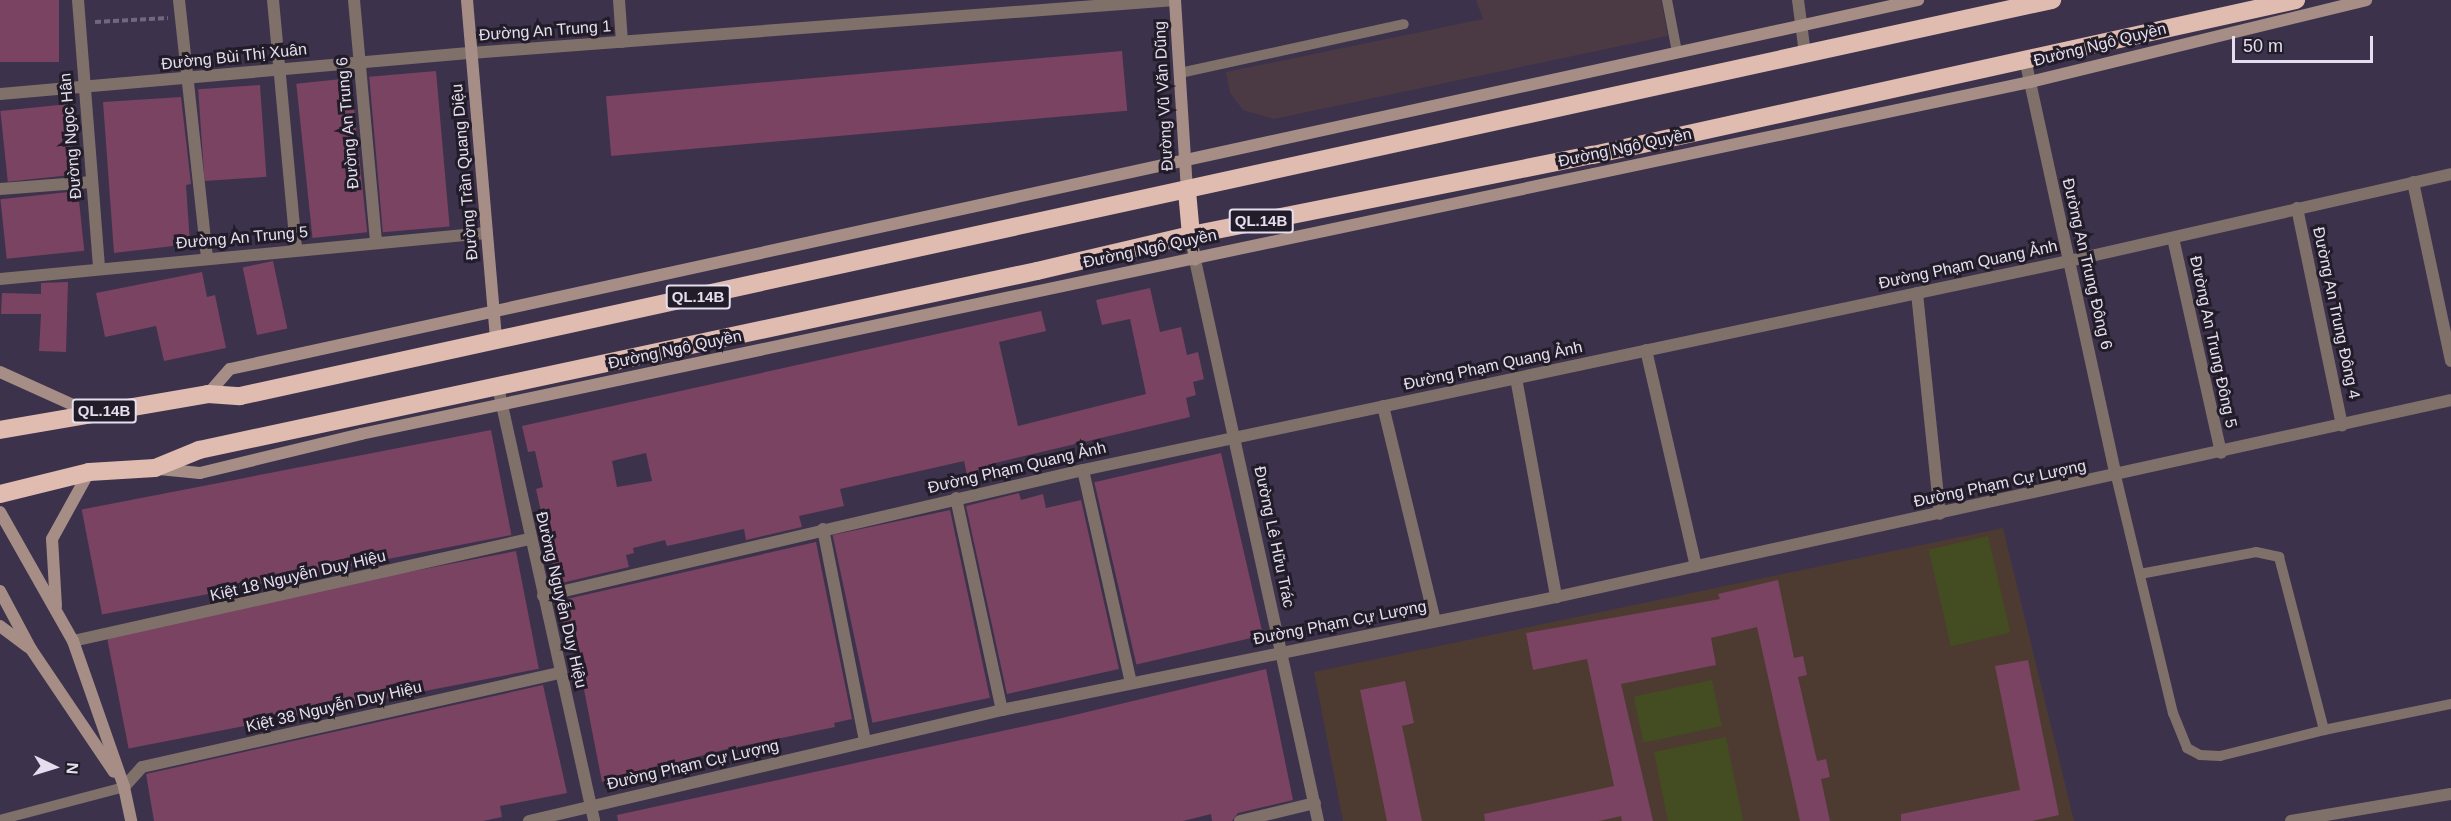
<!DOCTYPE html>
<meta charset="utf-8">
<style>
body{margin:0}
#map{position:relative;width:2451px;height:821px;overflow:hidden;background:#3c324c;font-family:Arial,sans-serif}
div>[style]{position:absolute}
.education>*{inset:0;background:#4d3b32}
.medical>*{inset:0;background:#4b3944}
.green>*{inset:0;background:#444d22;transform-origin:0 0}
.building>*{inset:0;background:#794361;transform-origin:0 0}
.path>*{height:4px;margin-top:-2px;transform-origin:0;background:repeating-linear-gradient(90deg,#71687f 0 6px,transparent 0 9px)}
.lane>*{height:10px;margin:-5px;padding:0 5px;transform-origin:5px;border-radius:5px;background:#7f706a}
.street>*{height:12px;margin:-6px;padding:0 6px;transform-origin:6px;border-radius:6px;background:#7f706a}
.secondary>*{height:12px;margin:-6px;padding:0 6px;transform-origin:6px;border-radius:6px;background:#a68e86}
.highway>*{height:18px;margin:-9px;padding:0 9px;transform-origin:9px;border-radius:9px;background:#e0bbaf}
span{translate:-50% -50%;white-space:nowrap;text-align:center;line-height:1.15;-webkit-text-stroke:6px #211c28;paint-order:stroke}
.shield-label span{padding:2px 4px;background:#211c28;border:2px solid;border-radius:4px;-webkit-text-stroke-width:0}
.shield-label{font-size:15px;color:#e4deee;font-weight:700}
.street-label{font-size:16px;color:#e4deee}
.north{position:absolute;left:24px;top:737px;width:60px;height:60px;-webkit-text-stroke:4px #211c28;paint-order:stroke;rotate:94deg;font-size:16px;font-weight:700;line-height:24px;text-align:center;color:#e4deee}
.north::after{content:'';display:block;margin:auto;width:21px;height:27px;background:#e4deee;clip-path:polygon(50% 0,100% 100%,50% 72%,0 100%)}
.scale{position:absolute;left:2232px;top:36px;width:141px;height:27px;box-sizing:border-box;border:3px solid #e4deee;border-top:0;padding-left:8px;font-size:18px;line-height:21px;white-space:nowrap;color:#e4deee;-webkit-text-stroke:4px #211c28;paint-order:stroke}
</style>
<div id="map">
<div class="education">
<i style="clip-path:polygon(2003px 528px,2074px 821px,1343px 821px,1314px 672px)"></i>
</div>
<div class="medical">
<i style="clip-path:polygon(1476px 0,1661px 0,1668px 36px,1274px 119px,1243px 110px,1230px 93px,1226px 72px,1483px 19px)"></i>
</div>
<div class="green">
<i style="left:1988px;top:536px;width:99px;height:61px;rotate:77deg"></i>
<i style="left:1712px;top:680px;width:47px;height:80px;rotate:78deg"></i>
<i style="clip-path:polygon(1726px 737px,1743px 821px,1668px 821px,1654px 752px)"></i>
</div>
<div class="building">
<i style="left:0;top:0;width:59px;height:62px"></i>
<i style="left:1122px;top:51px;width:60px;height:518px;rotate:85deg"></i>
<i style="left:436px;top:71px;width:156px;height:67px;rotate:85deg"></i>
<i style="left:351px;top:78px;width:155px;height:55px;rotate:84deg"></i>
<i style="left:260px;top:85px;width:92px;height:62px;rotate:86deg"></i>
<i style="clip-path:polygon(181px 97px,191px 184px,186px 185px,190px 244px,114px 253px,103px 102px)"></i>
<i style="left:68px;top:104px;width:71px;height:68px;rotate:84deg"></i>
<i style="left:78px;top:191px;width:60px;height:78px;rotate:84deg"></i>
<i style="left:273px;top:261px;width:69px;height:31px;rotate:78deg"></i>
<i style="clip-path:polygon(202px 272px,207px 297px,215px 295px,226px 348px,164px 361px,156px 326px,105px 337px,96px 293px)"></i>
<i style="clip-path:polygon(68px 282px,66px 352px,39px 351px,41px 314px,1px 314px,2px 293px,41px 294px,41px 283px)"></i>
<i style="clip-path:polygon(evenodd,1150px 288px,1160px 332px,1181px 327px,1187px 355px,1198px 352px,1204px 379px,1193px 382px,1196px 395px,1186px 398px,1190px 417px,991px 464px,992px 469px,967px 475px,964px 461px,840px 489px,844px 506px,799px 516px,802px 527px,746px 540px,744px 529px,667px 546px,665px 540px,633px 548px,634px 553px,626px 555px,629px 567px,557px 584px,536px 489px,543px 487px,535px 451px,528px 452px,522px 426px,1041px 311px,1046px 331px,999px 342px,1018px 426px,1146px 394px,1130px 319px,1102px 325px,1096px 300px,1150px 288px,646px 453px,652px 481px,617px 487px,612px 461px,646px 453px)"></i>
<i style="left:491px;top:430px;width:107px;height:417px;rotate:79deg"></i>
<i style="left:1221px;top:453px;width:187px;height:130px;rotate:77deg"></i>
<i style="clip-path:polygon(1019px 493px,1021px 500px,1043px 494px,1046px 508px,1081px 500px,1119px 669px,1007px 694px,966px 506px)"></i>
<i style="left:950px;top:510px;width:192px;height:120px;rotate:78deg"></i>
<i style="clip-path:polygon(816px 542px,852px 719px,834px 723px,835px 727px,723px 750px,602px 782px,574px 638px,567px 639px,558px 601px)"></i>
<i style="left:516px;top:551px;width:120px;height:418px;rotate:79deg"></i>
<i style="clip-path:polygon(1778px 580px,1794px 658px,1803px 656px,1807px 675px,1798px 677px,1817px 761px,1826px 759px,1830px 777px,1821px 779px,1830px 821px,1800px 821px,1757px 627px,1711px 638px,1716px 665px,1621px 684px,1653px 821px,1622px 821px,1621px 816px,1599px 821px,1485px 821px,1484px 814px,1614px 786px,1587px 659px,1533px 670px,1526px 633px,1720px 599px,1718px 594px)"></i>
<i style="clip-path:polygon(2028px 660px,2059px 815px,2032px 821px,1901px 821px,1901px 814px,2020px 790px,1995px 666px)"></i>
<i style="clip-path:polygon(1266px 669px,1293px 800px,1238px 813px,1232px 821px,1212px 821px,1211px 814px,1183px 821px,618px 821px,617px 815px,1062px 718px)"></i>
<i style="clip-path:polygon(1405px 681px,1414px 723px,1402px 726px,1422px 821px,1387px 821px,1360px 690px)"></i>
<i style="clip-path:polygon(543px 685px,567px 793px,500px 806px,502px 817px,483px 821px,154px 821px,146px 774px)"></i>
</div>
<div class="path">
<i style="left:95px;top:22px;width:73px;rotate:-3.1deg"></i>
</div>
<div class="lane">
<i style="left:1667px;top:0;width:53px;rotate:79.1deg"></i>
<i style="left:1180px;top:73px;width:229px;rotate:-12.3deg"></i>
<i style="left:2116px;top:476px;width:244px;rotate:76.5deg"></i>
<i style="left:2173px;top:713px;width:38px;rotate:68deg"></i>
<i style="left:2187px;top:748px;width:15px;rotate:28deg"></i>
<i style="left:2200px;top:755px;width:20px;rotate:3deg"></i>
<i style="left:2220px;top:756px;width:107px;rotate:-14deg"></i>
<i style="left:2324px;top:730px;width:130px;rotate:-11.6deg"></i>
<i style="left:2140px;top:574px;width:118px;rotate:-10.7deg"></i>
<i style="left:2256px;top:552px;width:24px;rotate:12deg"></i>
<i style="left:2279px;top:557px;width:179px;rotate:75.4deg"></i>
<i style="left:3px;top:819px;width:125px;rotate:-14.8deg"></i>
</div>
<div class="street">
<i style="left:78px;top:0;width:269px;rotate:85.5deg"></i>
<i style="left:179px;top:0;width:260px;rotate:83.8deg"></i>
<i style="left:273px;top:0;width:251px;rotate:84.7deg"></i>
<i style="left:354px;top:0;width:244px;rotate:84.8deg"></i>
<i style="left:619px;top:0;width:42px;rotate:85.9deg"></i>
<i style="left:1798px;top:0;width:54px;rotate:82.6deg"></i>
<i style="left:2025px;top:59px;width:427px;rotate:77.7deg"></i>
<i style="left:0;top:94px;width:473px;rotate:-5deg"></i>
<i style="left:471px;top:53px;width:706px;rotate:-4.31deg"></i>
<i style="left:2413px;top:182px;width:183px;rotate:78deg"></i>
<i style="left:0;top:189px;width:92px;rotate:-4.4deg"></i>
<i style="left:2297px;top:208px;width:222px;rotate:78.3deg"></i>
<i style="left:2173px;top:238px;width:220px;rotate:77.4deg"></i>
<i style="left:1195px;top:260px;width:574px;rotate:77.63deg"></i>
<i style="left:0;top:279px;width:488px;rotate:-5.4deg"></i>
<i style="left:1917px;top:293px;width:222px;rotate:84.1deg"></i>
<i style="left:1646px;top:350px;width:222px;rotate:77deg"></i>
<i style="left:1516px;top:378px;width:223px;rotate:79.6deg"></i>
<i style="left:498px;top:387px;width:444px;rotate:77.5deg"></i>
<i style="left:1383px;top:406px;width:221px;rotate:76.4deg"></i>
<i style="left:1083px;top:470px;width:218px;rotate:77.3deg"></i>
<i style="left:956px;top:498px;width:217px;rotate:77.8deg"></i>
<i style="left:823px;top:529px;width:216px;rotate:78.8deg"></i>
<i style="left:543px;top:596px;width:555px;rotate:-13.13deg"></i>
<i style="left:1083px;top:470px;width:1008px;rotate:-11.97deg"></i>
<i style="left:2069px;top:261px;width:392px;rotate:-12.8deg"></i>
<i style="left:73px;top:641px;width:468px;rotate:-12.6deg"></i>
<i style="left:124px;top:787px;width:27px;rotate:-48deg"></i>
<i style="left:142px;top:767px;width:428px;rotate:-12.7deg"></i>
<i style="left:529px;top:821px;width:486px;rotate:-13.2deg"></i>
<i style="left:1002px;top:710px;width:565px;rotate:-11.53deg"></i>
<i style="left:1556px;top:597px;width:916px;rotate:-12.41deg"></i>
<i style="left:1240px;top:821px;width:77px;rotate:-13.5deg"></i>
<i style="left:2291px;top:821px;width:162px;rotate:-9.6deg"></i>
</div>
<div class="secondary">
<i style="left:467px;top:0;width:341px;rotate:85.1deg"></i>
<i style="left:1175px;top:0;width:191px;rotate:86.4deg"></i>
<i style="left:1191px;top:235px;width:25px;rotate:81deg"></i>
<i style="left:0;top:372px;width:100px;rotate:24.3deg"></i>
<i style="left:208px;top:394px;width:33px;rotate:-49deg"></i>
<i style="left:230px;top:369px;width:1728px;rotate:-12.33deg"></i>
<i style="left:159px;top:469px;width:41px;rotate:5.6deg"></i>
<i style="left:200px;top:473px;width:166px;rotate:-13.6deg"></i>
<i style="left:361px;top:434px;width:1706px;rotate:-11.91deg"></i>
<i style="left:2030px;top:82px;width:346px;rotate:-13.7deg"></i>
<i style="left:0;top:512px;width:148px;rotate:60.5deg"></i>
<i style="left:73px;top:641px;width:155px;rotate:70.7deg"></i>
<i style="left:124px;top:787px;width:35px;rotate:78deg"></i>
<i style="left:0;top:591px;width:66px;rotate:61.9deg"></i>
<i style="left:31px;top:649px;width:148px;rotate:56deg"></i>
<i style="left:56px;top:606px;width:67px;rotate:-93.4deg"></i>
<i style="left:52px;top:539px;width:77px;rotate:-61.1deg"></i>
<i style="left:0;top:626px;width:35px;rotate:37deg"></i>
</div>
<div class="highway">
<i style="left:1187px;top:191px;width:44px;rotate:84.8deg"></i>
<i style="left:0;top:430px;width:211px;rotate:-9.8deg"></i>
<i style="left:208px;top:394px;width:32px;rotate:4deg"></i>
<i style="left:240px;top:396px;width:1855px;rotate:-12.33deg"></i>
<i style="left:0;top:494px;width:92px;rotate:-13.9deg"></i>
<i style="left:89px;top:472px;width:66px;rotate:-3.5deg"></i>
<i style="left:155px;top:468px;width:48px;rotate:-22.2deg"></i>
<i style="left:199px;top:450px;width:857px;rotate:-12.06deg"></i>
<i style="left:1037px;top:271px;width:158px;rotate:-13.2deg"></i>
<i style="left:1191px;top:235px;width:410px;rotate:-11.3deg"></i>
<i style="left:1593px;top:155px;width:720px;rotate:-12.43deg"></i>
</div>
<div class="shield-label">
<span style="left:1261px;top:221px">QL.14B</span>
<span style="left:698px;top:297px">QL.14B</span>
<span style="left:104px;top:411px">QL.14B</span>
</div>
<div class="street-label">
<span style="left:545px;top:31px;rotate:-4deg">Đường An Trung 1</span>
<span style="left:2100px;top:45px;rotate:-14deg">Đường Ngô Quyền</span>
<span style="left:234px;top:57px;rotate:-6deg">Đường Bùi Thị Xuân</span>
<span style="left:1164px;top:96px;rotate:-93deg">Đường Vũ Văn Dũng</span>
<span style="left:348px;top:123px;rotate:-95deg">Đường An Trung 6</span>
<span style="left:71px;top:136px;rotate:-95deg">Đường Ngọc Hân</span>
<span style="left:1625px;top:148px;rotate:-12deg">Đường Ngô Quyền</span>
<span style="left:465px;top:172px;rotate:-95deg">Đường Trần Quang Diệu</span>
<span style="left:242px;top:238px;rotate:-5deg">Đường An Trung 5</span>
<span style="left:1150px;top:249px;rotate:-12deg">Đường Ngô Quyền</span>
<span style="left:2087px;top:264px;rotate:77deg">Đường An Trung Đông 6</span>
<span style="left:1968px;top:265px;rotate:-12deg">Đường Phạm Quang Ảnh</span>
<span style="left:2336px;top:313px;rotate:78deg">Đường An Trung Đông 4</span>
<span style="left:2213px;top:342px;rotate:78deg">Đường An Trung Đông 5</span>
<span style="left:675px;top:350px;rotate:-12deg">Đường Ngô Quyền</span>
<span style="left:1493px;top:366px;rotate:-12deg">Đường Phạm Quang Ảnh</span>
<span style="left:1017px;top:468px;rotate:-13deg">Đường Phạm Quang Ảnh</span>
<span style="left:2000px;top:484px;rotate:-12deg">Đường Phạm Cự Lượng</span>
<span style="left:1274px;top:537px;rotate:78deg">Đường Lê Hữu Trác</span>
<span style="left:298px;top:576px;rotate:-13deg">Kiệt 18 Nguyễn Duy Hiệu</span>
<span style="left:561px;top:600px;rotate:77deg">Đường Nguyễn Duy Hiệu</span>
<span style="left:1340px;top:623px;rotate:-11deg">Đường Phạm Cự Lượng</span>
<span style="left:334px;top:707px;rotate:-13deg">Kiệt 38 Nguyễn Duy Hiệu</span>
<span style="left:693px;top:765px;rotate:-13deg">Đường Phạm Cự Lượng</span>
</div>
<div class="north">N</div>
<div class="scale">50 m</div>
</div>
